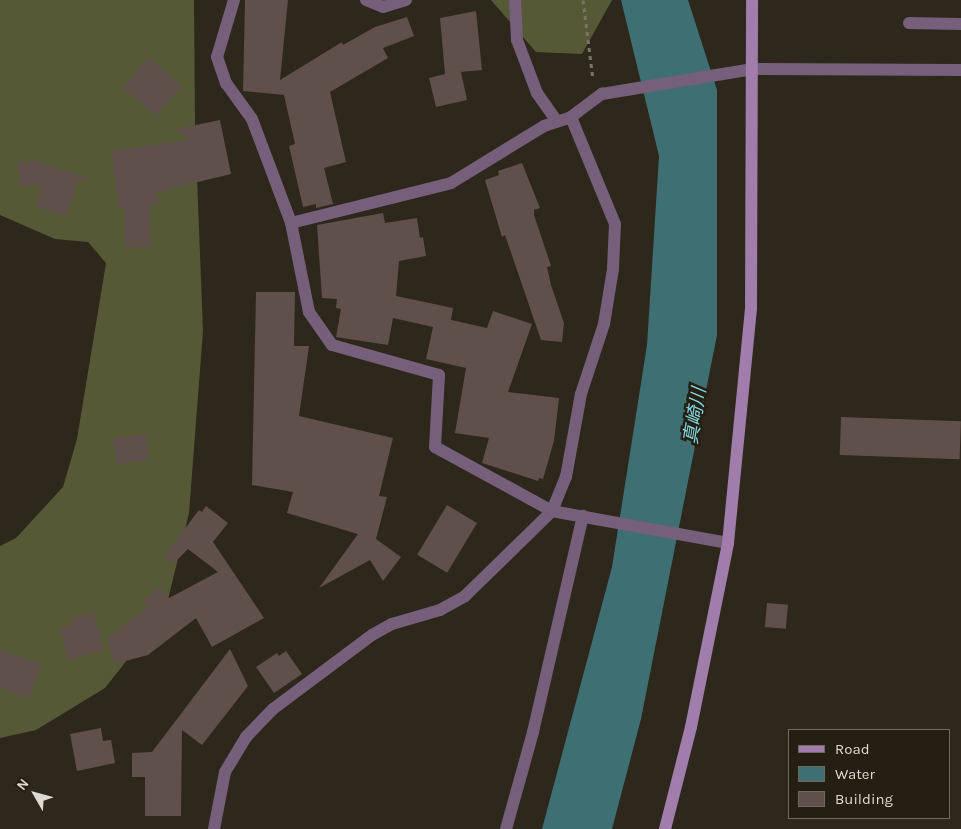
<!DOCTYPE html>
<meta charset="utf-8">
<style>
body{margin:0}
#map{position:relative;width:961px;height:829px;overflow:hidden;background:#2e271c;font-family:Karla,"Noto Sans JP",sans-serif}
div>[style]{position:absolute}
.forest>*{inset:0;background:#565935}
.water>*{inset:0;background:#3d6f73}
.building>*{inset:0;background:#5f504b;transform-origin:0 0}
.path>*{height:3px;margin-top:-1.5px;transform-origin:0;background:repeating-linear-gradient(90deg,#79736a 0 4px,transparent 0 8px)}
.lane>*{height:12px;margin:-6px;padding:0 6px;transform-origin:6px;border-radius:6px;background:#755f7b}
.street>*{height:12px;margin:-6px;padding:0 6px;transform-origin:6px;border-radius:6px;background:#755f7b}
.secondary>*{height:12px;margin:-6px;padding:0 6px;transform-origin:6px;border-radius:6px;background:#a07daa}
span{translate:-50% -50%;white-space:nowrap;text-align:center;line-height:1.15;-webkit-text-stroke:5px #241e13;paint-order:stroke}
.water-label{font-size:19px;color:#82d9df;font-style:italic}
.legend{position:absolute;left:788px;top:729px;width:162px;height:90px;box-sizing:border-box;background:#241e13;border:1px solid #6f6960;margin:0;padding:6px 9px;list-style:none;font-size:15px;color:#dfdad3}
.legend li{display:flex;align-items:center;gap:10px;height:25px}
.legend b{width:25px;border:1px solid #6f6960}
.north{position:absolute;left:10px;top:769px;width:50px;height:50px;-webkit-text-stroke:4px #241e13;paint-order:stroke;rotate:308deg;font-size:14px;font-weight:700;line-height:20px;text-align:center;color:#dfdad3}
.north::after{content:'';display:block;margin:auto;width:18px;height:22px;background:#dfdad3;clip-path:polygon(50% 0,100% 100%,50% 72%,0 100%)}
</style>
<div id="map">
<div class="forest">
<i style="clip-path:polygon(0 0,194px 0,195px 125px,203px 331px,189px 513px,165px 612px,105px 688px,36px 730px,0 738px,0 546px,16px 538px,63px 487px,77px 439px,106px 263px,88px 242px,55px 239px,0 215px)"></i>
<i style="clip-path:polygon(491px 0,612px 0,582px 54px,536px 52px)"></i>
</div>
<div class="water">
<i style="clip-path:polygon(621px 0,688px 0,717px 90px,717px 335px,641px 719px,612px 829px,542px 829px,612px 567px,647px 345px,659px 156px)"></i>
</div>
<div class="building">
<i style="clip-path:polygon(245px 0,288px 0,280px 80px,342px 42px,343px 45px,375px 27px,407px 17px,414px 36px,383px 48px,388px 58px,330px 92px,346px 162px,324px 168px,333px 204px,316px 208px,316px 204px,303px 207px,289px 146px,295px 144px,284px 95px,243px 91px)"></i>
<i style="clip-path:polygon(476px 11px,482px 70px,461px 72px,467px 100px,436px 107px,429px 78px,445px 74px,440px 18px)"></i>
<i style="left:149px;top:57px;width:44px;height:40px;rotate:41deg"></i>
<i style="clip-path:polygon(220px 120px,231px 174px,157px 192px,159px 203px,150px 205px,151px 247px,125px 247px,125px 208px,119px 209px,111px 151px,190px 140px,176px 129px)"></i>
<i style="clip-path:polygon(34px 161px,92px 179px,78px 181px,66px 216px,36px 207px,43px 184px,20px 186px,18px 162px)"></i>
<i style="clip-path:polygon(522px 163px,540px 208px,534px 210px,534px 215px,551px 266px,547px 267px,551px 285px,564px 323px,562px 342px,541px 340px,505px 235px,502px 237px,485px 180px,499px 175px,498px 171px)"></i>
<i style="clip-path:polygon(383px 213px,385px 223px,417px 218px,420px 238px,423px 237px,426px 256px,399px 261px,396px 296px,453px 308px,451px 320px,487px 328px,493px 311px,532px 324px,508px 392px,559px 398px,554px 441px,543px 479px,539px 478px,538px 481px,482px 463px,489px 438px,455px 433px,466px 368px,426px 359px,433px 327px,393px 318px,388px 345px,336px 337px,341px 309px,336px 308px,337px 299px,322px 298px,317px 225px)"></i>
<i style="clip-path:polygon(256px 292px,295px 292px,294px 346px,309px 346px,299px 416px,393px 438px,379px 496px,387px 497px,376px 539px,401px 557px,383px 581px,370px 560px,319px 588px,358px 534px,287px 513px,293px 492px,252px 485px)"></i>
<i style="left:841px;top:417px;width:120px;height:38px;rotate:2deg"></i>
<i style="left:146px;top:434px;width:26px;height:33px;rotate:83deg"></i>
<i style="left:447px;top:505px;width:35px;height:58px;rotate:31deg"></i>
<i style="clip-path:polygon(206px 506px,228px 523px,213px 542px,264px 618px,212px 647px,196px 618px,148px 655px,114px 664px,107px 639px,148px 606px,144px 600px,160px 587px,169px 598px,218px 572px,188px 549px,173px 564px,164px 556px,199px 510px,202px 512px)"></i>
<i style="left:767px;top:603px;width:21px;height:24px;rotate:5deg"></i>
<i style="clip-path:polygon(94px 613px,104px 650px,68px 660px,60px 628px,72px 625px,70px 619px)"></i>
<i style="clip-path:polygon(230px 649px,248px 686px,202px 745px,182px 730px,181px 816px,145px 816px,145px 777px,132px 777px,132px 753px,152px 752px)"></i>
<i style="clip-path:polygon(0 650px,41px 664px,29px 698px,0 688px)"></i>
<i style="clip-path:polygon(286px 651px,302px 674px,274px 693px,256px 667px,277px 653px,279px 656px)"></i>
<i style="clip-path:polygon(101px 728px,103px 741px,111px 740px,115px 763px,77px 771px,70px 734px)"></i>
</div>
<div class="path">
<i style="left:583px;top:0;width:80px;rotate:82.8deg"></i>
</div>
<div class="lane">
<i style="left:506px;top:829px;width:101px;rotate:-74.4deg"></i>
<i style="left:533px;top:732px;width:222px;rotate:-77deg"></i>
</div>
<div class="street">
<i style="left:234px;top:0;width:59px;rotate:106.6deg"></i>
<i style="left:217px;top:57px;width:28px;rotate:71deg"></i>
<i style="left:226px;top:83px;width:44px;rotate:54.2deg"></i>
<i style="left:252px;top:119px;width:111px;rotate:69.4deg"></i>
<i style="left:366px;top:0;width:18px;rotate:22deg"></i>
<i style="left:383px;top:7px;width:24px;rotate:-17deg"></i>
<i style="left:515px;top:0;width:40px;rotate:87.1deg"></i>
<i style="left:517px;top:40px;width:57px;rotate:69.3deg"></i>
<i style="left:537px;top:93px;width:35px;rotate:55deg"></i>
<i style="left:909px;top:23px;width:52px;rotate:1.1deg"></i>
<i style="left:728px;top:543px;width:179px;rotate:-169.7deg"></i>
<i style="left:552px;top:511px;width:133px;rotate:-151.3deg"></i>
<i style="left:435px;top:447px;width:72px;rotate:-86.8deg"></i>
<i style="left:439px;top:375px;width:111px;rotate:-164.3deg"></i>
<i style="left:332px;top:345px;width:40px;rotate:-124.9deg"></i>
<i style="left:309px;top:312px;width:91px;rotate:-101.4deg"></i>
<i style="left:291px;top:223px;width:165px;rotate:-14deg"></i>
<i style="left:451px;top:183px;width:109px;rotate:-31.5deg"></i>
<i style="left:544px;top:126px;width:28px;rotate:-18deg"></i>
<i style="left:571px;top:117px;width:39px;rotate:-37deg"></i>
<i style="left:602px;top:94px;width:153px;rotate:-9.4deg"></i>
<i style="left:753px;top:69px;width:208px;rotate:0.3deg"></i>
<i style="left:214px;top:829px;width:58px;rotate:-79.1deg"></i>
<i style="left:225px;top:772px;width:41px;rotate:-59deg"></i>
<i style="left:246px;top:737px;width:39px;rotate:-46deg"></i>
<i style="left:273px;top:709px;width:124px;rotate:-36.8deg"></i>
<i style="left:372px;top:635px;width:23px;rotate:-29deg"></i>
<i style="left:392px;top:624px;width:50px;rotate:-16.3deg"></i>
<i style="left:440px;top:610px;width:29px;rotate:-29deg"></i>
<i style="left:465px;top:596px;width:122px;rotate:-44.3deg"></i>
<i style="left:552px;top:511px;width:37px;rotate:-68deg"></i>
<i style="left:566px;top:477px;width:84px;rotate:-79.8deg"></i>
<i style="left:581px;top:394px;width:74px;rotate:-71.8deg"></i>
<i style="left:604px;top:324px;width:56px;rotate:-80.7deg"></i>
<i style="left:613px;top:269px;width:45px;rotate:-87.5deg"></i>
<i style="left:615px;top:224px;width:116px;rotate:-112.4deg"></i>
</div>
<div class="secondary">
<i style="left:665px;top:829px;width:105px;rotate:-75.7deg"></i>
<i style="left:691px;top:727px;width:188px;rotate:-78.6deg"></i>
<i style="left:728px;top:543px;width:236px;rotate:-84.4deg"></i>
<i style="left:751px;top:308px;width:308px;rotate:-89.8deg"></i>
</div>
<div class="water-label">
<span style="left:696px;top:416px;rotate:-81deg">真崎川</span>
</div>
<ul class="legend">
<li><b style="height:6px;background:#a07daa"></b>Road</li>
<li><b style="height:14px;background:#3d6f73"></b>Water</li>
<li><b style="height:14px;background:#5f504b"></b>Building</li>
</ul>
<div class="north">N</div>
</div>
